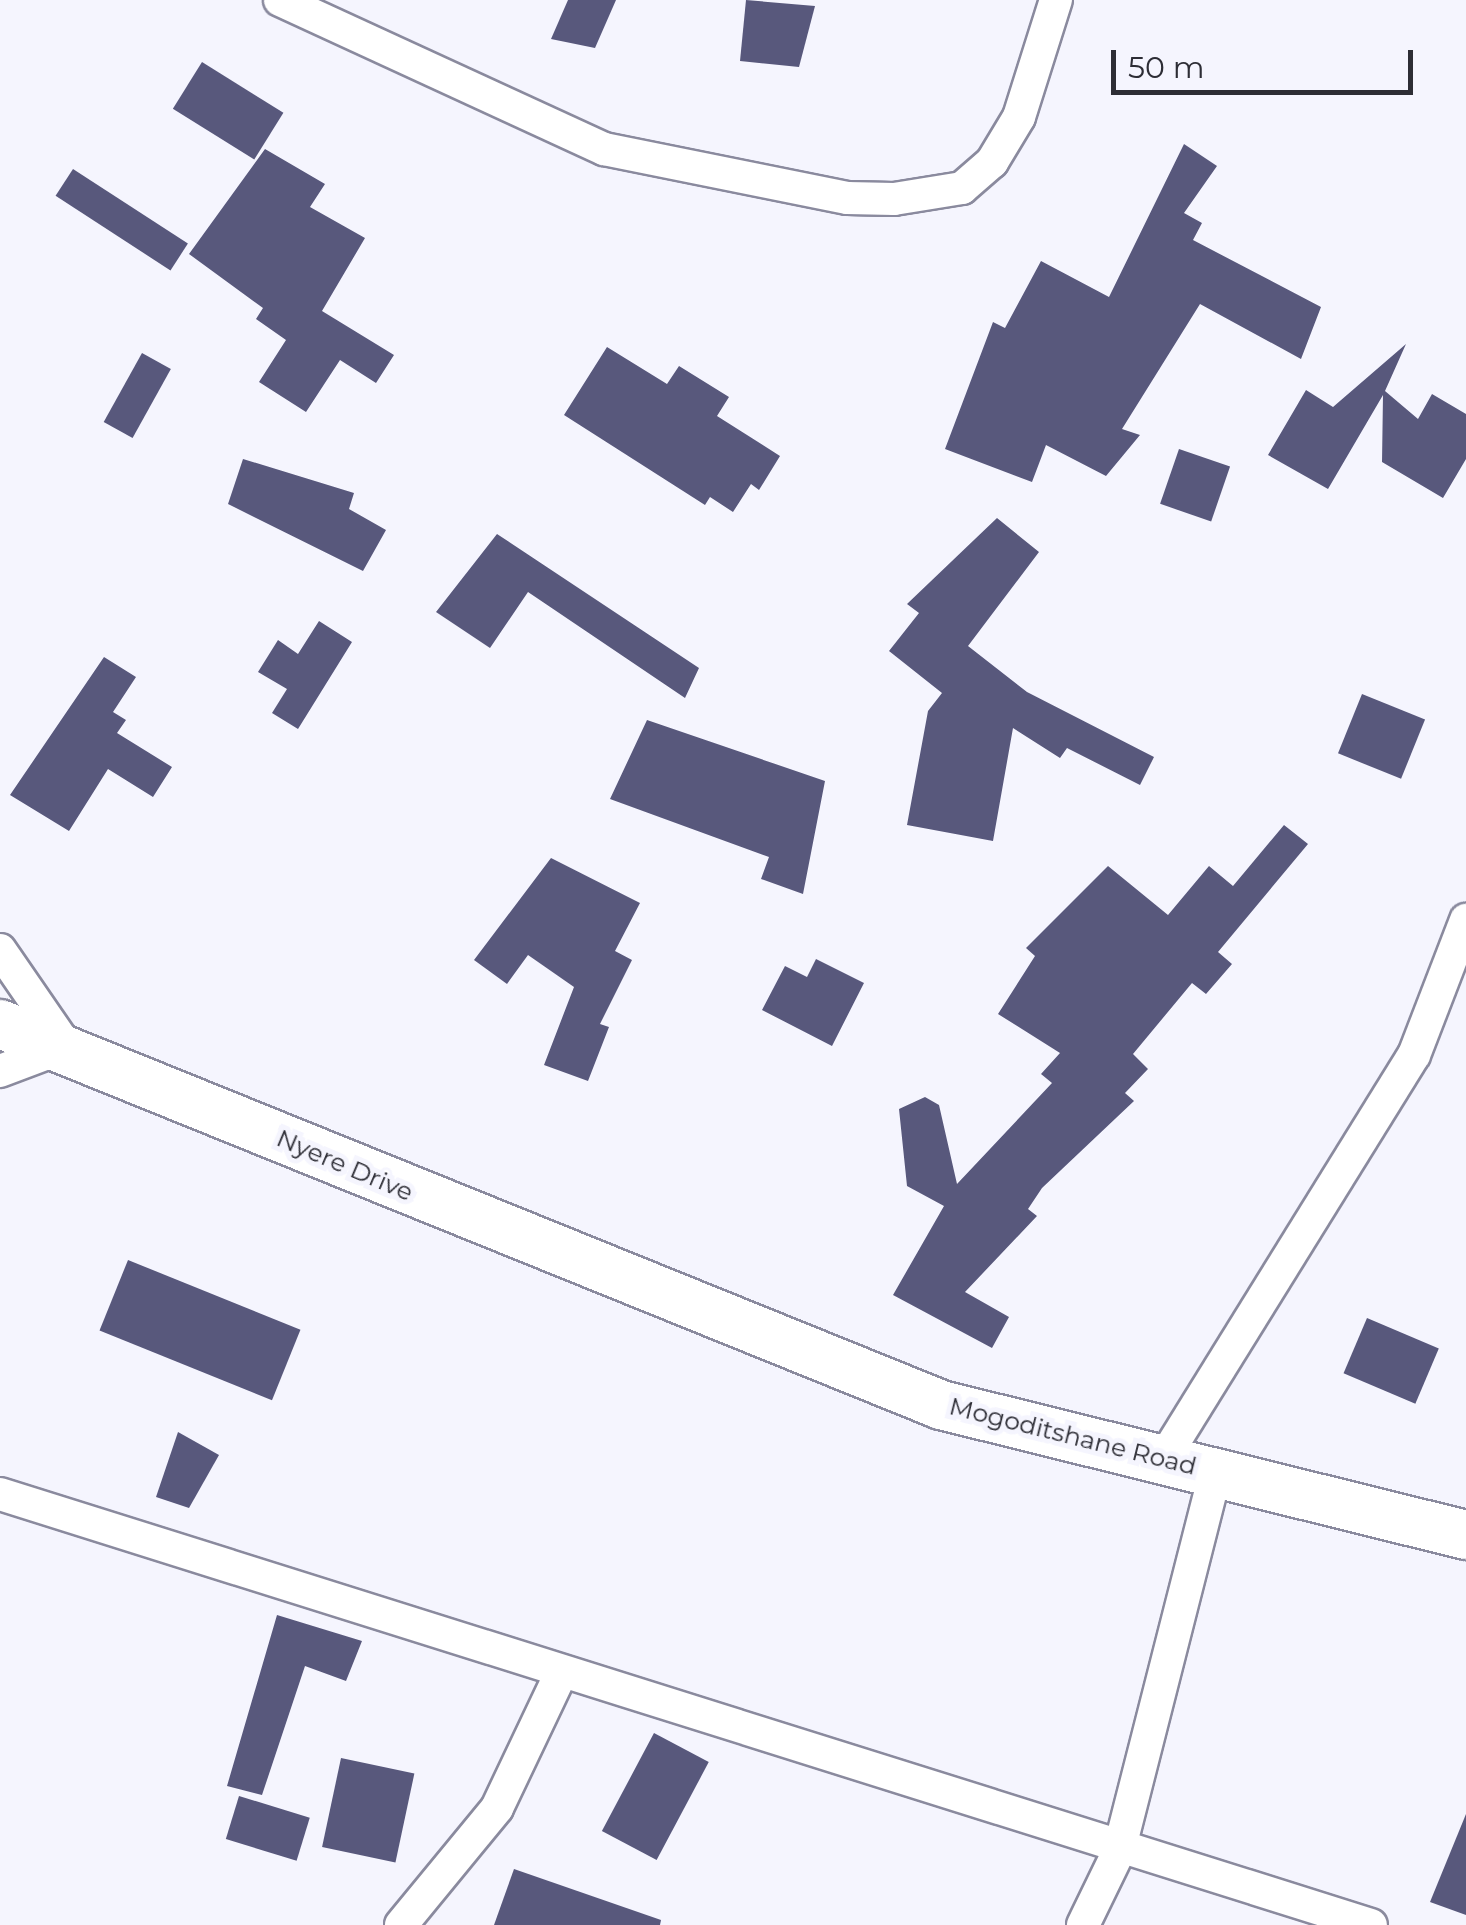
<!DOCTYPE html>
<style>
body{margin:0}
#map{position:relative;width:1466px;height:1925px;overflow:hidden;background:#f5f5fe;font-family:Montserrat,sans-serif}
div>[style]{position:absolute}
.building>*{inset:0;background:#58587c;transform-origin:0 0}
.roads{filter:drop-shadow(2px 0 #8a8a9e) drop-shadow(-2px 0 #8a8a9e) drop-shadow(0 2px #8a8a9e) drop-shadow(0 -2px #8a8a9e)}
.minor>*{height:32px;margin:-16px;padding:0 16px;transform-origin:16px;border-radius:16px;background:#fff}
.secondary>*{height:48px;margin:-24px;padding:0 24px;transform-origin:24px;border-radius:24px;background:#fff}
span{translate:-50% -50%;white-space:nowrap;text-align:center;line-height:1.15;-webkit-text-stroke:10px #f5f5fe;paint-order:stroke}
.street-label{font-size:25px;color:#2d2d35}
.scale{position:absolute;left:1111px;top:50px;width:302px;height:45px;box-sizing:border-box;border:5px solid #2d2d35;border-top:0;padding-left:12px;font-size:30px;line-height:35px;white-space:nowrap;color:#2d2d35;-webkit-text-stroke:8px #f5f5fe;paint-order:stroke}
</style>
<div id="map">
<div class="building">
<i style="clip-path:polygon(568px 0,616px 0,595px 48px,551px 39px)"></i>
<i style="clip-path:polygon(746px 0,815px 6px,799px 67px,740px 61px)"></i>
<i style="left:202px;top:62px;width:96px;height:55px;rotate:32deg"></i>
<i style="clip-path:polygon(1184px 144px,1217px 166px,1184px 213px,1202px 223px,1193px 240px,1321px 307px,1301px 359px,1200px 304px,1122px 429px,1140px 435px,1106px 476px,1046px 445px,1032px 482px,945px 449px,993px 322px,1005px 328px,1041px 261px,1109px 297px)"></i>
<i style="clip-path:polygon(265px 149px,325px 184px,310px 207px,365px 238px,322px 311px,394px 355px,376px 383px,340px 360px,306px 412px,259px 382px,286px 340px,256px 319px,263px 308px,189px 254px)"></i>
<i style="left:73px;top:169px;width:137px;height:32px;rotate:33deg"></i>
<i style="clip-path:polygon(1406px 344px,1385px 391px,1418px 419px,1432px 394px,1466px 414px,1466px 459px,1443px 498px,1382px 462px,1383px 395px,1328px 489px,1268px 455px,1306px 390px,1333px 407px)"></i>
<i style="clip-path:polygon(607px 347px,667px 384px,679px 366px,729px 397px,717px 416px,780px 456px,759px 490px,751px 484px,733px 512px,710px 497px,705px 505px,564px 415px)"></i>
<i style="left:142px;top:353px;width:33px;height:79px;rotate:29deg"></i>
<i style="left:1179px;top:449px;width:54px;height:58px;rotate:19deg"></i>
<i style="clip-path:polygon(243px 459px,354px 493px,349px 509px,386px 530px,363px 571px,228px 504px)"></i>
<i style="clip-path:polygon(997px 518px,1039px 552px,968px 646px,1027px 692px,1154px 757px,1140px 785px,1067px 748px,1060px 758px,1013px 728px,993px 841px,907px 825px,928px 711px,942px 693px,889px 651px,919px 613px,907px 604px)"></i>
<i style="clip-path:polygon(497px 534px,699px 668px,685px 698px,528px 592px,490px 648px,436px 612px)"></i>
<i style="clip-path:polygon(319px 621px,352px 642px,298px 729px,272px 713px,287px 689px,258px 672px,278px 640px,298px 654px)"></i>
<i style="clip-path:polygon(104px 657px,136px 677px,113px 712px,126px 720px,117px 733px,172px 767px,153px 797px,108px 769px,69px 831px,10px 795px)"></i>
<i style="left:1362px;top:694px;width:68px;height:64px;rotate:22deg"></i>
<i style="clip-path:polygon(647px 720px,825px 781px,803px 894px,761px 879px,769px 857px,610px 799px)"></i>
<i style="clip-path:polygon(1284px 825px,1308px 844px,1218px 952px,1232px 964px,1206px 994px,1192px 983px,1133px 1054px,1148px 1069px,1125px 1093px,1134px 1101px,1042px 1188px,1028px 1209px,1037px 1216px,965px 1292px,1009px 1317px,992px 1348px,893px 1295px,944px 1206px,907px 1186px,899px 1109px,925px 1097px,939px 1105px,957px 1184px,1052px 1083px,1041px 1074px,1060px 1053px,998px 1014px,1035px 956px,1026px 948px,1108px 866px,1168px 915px,1209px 866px,1233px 886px)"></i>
<i style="clip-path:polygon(551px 858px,640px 903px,615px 951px,632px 960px,600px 1024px,609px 1027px,588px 1081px,544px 1065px,574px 987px,528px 955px,507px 984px,474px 960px)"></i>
<i style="clip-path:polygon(816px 959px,864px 983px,832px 1046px,762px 1010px,785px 966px,807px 977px)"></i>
<i style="left:128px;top:1260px;width:186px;height:76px;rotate:22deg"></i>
<i style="left:1367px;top:1318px;width:78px;height:60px;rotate:23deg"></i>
<i style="clip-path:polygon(178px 1432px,219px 1455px,189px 1508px,156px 1497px)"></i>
<i style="clip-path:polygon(277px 1615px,362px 1641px,346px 1681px,305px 1666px,262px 1795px,227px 1786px)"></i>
<i style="left:654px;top:1733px;width:62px;height:111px;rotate:28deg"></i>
<i style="left:341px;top:1758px;width:75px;height:91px;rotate:12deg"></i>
<i style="left:239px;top:1796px;width:74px;height:45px;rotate:17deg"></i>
<i style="clip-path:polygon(1466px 1814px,1466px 1915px,1430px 1902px)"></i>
<i style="clip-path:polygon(514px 1869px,661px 1920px,660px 1925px,494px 1925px)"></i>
</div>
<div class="roads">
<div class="minor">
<i style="left:280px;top:0;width:357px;rotate:24.7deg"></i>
<i style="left:604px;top:149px;width:248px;rotate:11.4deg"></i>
<i style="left:847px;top:198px;width:47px;rotate:1.2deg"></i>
<i style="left:894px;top:199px;width:69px;rotate:-9.2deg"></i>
<i style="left:962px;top:188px;width:40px;rotate:-41deg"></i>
<i style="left:992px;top:162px;width:52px;rotate:-59deg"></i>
<i style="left:1019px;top:117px;width:123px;rotate:-72.5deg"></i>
<i style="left:0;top:950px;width:116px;rotate:55.5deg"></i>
<i style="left:66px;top:1046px;width:71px;rotate:159.3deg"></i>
<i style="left:1164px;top:1458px;width:474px;rotate:-58.2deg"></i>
<i style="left:1414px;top:1055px;width:145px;rotate:-68.9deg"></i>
<i style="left:0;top:1494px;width:1437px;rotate:17.45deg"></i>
<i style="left:401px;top:1925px;width:151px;rotate:-50.6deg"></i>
<i style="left:497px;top:1808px;width:149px;rotate:-64.6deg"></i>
<i style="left:1083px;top:1925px;width:82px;rotate:-64.1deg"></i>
<i style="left:1119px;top:1851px;width:392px;rotate:-75.7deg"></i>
</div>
<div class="secondary">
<i style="left:0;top:1024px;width:1015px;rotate:22.04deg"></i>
<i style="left:941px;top:1405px;width:541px;rotate:13.91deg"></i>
</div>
</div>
<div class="street-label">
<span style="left:345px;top:1165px;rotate:23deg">Nyere Drive</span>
<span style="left:1073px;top:1436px;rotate:14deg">Mogoditshane Road</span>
</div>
<div class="scale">50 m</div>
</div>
